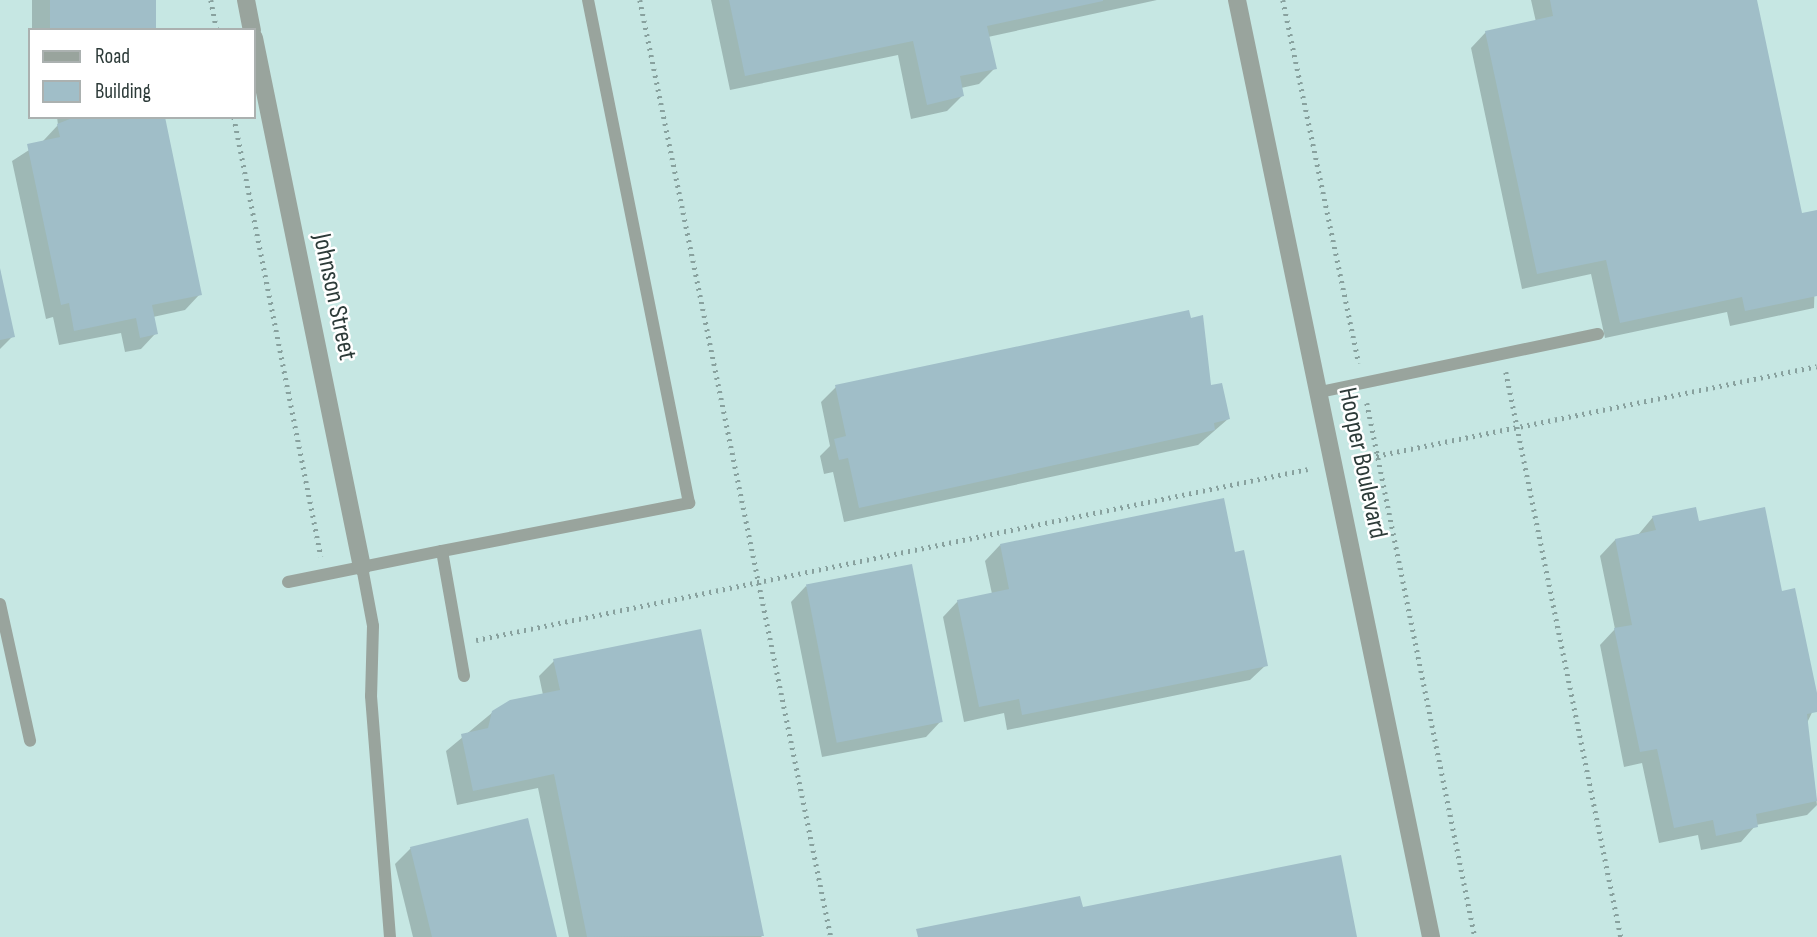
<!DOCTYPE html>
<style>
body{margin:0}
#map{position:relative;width:1817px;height:937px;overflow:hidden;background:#c6e7e3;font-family:"Sofia Sans Condensed",sans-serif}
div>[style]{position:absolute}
.shadow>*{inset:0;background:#0003;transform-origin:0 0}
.building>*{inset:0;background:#a0bec8;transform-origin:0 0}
.path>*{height:4.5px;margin-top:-2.25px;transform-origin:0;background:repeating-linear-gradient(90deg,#88a19e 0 2px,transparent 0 7px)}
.service>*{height:12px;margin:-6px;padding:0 6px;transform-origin:6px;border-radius:6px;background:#99a49d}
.minor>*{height:18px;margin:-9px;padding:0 9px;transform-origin:9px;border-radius:9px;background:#99a49d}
span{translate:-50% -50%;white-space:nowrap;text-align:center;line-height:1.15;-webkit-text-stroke:5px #fff;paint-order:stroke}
.street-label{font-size:26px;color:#2d3b39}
.legend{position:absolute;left:28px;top:28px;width:228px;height:91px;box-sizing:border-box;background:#fff;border:2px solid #abb1b0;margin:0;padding:9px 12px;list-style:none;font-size:21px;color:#2d3b39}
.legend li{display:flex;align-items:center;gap:14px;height:35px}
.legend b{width:35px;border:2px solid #abb1b0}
</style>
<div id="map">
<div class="shadow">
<i style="left:32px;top:0;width:123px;height:31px"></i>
<i style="clip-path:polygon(711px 0,1157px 0,988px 37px,995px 68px,979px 84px,961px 88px,962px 96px,947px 111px,911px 119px,898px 55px,730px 90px)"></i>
<i style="clip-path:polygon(1531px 0,1755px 0,1801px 215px,1817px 212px,1814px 308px,1730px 326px,1727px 312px,1605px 338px,1591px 274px,1522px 289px,1471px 48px,1486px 32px,1536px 22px)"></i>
<i style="clip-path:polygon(57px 117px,163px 117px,200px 294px,185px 310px,153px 317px,156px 333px,141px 349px,125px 352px,121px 333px,59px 345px,53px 317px,46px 319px,12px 161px,43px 141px,58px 125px)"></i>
<i style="clip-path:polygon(0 270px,13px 336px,0 349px)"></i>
<i style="clip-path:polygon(836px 387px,1210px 387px,1228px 419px,1198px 445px,844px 522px,833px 472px,824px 474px,820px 456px,830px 446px,821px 402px)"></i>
<i style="clip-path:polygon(1653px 517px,1698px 523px,1781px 593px,1817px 702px,1807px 723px,1817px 805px,1807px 815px,1756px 825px,1741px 842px,1701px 850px,1698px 835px,1659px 843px,1642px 763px,1624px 767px,1600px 645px,1615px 629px,1600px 556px,1615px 540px,1638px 535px)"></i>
<i style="clip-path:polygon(1000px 545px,1266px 665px,1250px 680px,1007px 730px,1004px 713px,964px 722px,943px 617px,958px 601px,992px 594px,985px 561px)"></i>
<i style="clip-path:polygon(806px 586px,941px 721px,926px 737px,822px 757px,791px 602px)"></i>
<i style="clip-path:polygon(554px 661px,762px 936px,761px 937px,569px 937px,538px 788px,457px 805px,446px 751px,493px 712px,543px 695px,539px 676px)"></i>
<i style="clip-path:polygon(411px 848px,555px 937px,413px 937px,395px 864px)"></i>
</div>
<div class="building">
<i style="left:50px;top:0;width:106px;height:31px"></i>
<i style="clip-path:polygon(729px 0,1103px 0,1103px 1px,987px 26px,997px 69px,960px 76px,964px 96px,927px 105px,913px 41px,745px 76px)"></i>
<i style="clip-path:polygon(1550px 0,1757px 0,1802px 213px,1817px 210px,1817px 296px,1745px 311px,1742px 297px,1620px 323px,1606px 260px,1537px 274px,1485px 31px,1553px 16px)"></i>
<i style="clip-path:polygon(75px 117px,165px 117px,202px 295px,152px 305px,158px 334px,140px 338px,136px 318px,74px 331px,69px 303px,61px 305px,27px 144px,60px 137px,57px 124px)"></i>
<i style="clip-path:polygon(0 268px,15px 337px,0 340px)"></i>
<i style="clip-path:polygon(1189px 310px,1191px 318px,1203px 315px,1211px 385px,1222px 383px,1230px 419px,1214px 423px,1215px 430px,859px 508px,848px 458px,839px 460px,834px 439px,846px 436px,835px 385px)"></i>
<i style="clip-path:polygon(1224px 498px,1235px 552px,1244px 550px,1268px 666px,1022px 715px,1019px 699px,979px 707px,957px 600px,1009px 589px,1000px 544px)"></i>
<i style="clip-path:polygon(1696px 507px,1699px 521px,1765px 507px,1782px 591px,1795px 588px,1817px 693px,1817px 712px,1807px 714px,1817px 801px,1756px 814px,1758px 827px,1716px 836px,1713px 820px,1674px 828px,1657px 749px,1640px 752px,1614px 628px,1632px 625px,1615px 539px,1656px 530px,1652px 516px)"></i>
<i style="left:912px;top:564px;width:161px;height:108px;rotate:79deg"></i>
<i style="clip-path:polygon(701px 629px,764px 936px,587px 937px,554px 774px,473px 791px,461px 734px,488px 728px,492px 711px,510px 700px,560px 690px,553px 659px)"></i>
<i style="clip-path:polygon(528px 818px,557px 937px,432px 937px,410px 847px)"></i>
<i style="clip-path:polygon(1341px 855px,1357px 937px,918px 937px,916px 929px,1080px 896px,1083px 907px)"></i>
</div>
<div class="path">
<i style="left:211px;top:0;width:31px;rotate:79deg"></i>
<i style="left:640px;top:0;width:956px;rotate:78.48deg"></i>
<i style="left:1283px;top:0;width:371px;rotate:78.2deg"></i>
<i style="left:234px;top:117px;width:448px;rotate:78.8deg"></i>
<i style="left:1506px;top:372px;width:577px;rotate:78.5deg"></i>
<i style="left:1367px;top:403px;width:545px;rotate:78.57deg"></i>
<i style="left:1356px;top:460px;width:470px;rotate:-11.5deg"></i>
<i style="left:476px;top:640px;width:849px;rotate:-11.61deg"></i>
</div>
<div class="service">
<i style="left:1320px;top:392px;width:284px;rotate:-11.8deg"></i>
<i style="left:442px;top:551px;width:252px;rotate:-11deg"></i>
<i style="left:689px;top:503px;width:513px;rotate:-101.35deg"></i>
<i style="left:362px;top:567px;width:60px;rotate:79.4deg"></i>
<i style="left:373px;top:626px;width:70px;rotate:91.6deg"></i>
<i style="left:371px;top:696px;width:242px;rotate:85.5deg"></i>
<i style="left:288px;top:582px;width:157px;rotate:-11.4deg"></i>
<i style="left:442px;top:551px;width:127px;rotate:80deg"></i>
<i style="left:0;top:604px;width:140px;rotate:77.6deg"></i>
</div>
<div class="minor">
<i style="left:246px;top:0;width:31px;rotate:79deg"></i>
<i style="left:1237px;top:0;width:957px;rotate:78.3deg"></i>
<i style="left:254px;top:38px;width:540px;rotate:78.46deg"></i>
</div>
<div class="street-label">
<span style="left:334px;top:297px;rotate:78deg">Johnson Street</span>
<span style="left:1362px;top:463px;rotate:78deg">Hooper Boulevard</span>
</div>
<ul class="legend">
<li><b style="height:9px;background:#99a49d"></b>Road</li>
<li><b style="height:19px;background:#a0bec8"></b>Building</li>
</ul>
</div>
